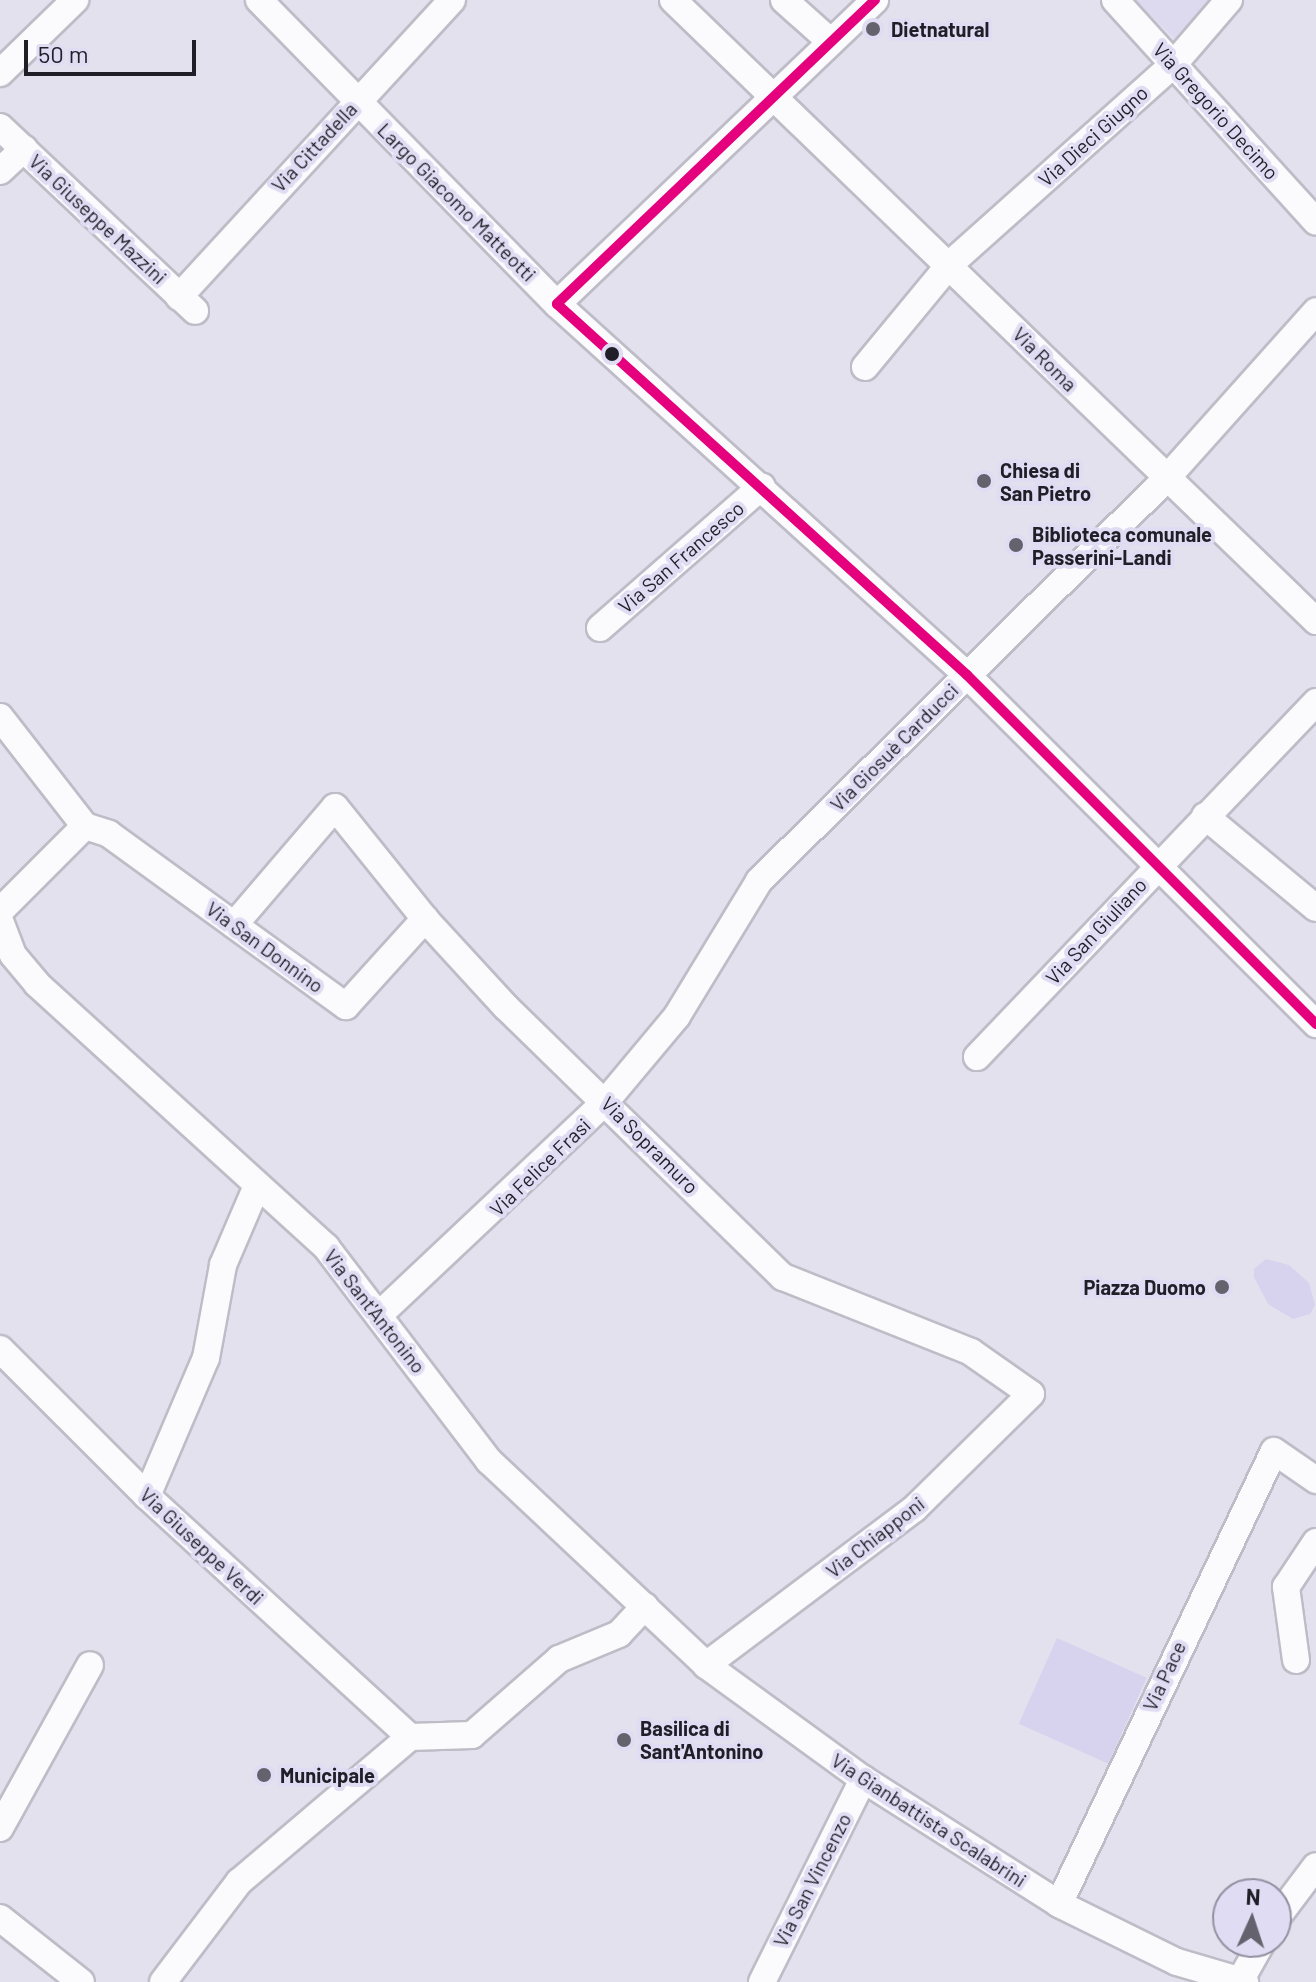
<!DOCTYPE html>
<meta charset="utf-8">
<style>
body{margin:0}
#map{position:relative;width:1316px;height:1982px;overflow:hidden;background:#e3e1ee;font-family:Barlow,sans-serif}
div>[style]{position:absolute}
.built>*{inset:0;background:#dddaf0}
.green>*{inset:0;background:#d7d3ee;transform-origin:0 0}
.roads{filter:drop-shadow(2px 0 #bebcc6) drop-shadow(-2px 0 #bebcc6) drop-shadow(0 2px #bebcc6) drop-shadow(0 -2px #bebcc6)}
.street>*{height:26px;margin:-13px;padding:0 13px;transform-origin:13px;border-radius:13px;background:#fbfafc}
.bus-1>*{height:10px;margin:-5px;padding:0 5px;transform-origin:5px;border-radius:5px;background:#e5007d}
.dots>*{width:22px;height:22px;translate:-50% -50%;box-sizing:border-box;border:4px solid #dfdcf3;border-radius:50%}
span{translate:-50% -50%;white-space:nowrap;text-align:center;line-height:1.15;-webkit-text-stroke:8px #dfdcf3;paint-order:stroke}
.poi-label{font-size:20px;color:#201e27;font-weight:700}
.left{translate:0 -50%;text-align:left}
.right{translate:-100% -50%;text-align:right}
.street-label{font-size:20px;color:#201e27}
.north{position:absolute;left:1212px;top:1878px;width:80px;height:80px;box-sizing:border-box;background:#dfdcf3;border:2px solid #9390a1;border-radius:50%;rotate:3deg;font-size:22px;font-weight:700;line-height:32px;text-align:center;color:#201e27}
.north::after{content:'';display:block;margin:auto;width:28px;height:36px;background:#64626d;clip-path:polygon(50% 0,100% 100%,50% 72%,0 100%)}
.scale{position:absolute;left:24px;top:40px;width:172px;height:36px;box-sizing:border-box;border:4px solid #201e27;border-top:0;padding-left:10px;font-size:24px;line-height:28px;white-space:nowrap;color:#201e27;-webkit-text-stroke:6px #dfdcf3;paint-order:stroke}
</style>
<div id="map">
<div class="built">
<i style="clip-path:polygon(1135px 0,1218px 0,1180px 44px)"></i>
</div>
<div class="green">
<i style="clip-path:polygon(1266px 1259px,1289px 1265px,1309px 1283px,1315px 1305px,1310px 1314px,1293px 1319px,1268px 1304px,1254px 1277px,1254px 1269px)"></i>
<i style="left:1057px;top:1638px;width:98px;height:94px;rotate:24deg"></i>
</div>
<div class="roads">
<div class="street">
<i style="left:259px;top:0;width:426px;rotate:45.6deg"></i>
<i style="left:557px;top:304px;width:553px;rotate:42.14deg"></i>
<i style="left:967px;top:675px;width:494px;rotate:45deg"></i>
<i style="left:673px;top:0;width:894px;rotate:44deg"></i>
<i style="left:784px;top:0;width:63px;rotate:41.8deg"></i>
<i style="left:1115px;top:0;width:299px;rotate:47.8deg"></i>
<i style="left:0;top:73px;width:105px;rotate:-44.2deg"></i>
<i style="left:0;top:127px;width:268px;rotate:43.3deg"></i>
<i style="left:0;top:171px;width:33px;rotate:-43deg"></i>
<i style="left:179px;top:297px;width:403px;rotate:-47.4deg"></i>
<i style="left:557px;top:304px;width:440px;rotate:-43.7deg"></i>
<i style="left:865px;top:367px;width:132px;rotate:-50.5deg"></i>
<i style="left:949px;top:265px;width:300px;rotate:-41.8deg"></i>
<i style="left:1173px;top:65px;width:86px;rotate:-49.3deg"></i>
<i style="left:600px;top:628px;width:215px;rotate:-41.2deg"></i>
<i style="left:0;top:717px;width:138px;rotate:52.1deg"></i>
<i style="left:1205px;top:816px;width:144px;rotate:39.7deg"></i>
<i style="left:85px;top:826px;width:25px;rotate:18deg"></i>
<i style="left:109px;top:834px;width:293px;rotate:36deg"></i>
<i style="left:346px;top:1006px;width:118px;rotate:-47.8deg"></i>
<i style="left:0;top:911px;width:120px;rotate:-45deg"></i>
<i style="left:0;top:921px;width:36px;rotate:69deg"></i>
<i style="left:13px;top:955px;width:38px;rotate:50deg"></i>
<i style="left:37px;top:984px;width:391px;rotate:42.3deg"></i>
<i style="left:326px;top:1247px;width:269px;rotate:52.7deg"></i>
<i style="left:489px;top:1461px;width:298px;rotate:43.2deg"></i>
<i style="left:706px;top:1665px;width:194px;rotate:36deg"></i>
<i style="left:863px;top:1779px;width:232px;rotate:32.5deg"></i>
<i style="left:1059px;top:1904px;width:131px;rotate:26.2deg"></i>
<i style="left:1177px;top:1962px;width:71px;rotate:16.4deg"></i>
<i style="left:234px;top:925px;width:155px;rotate:-49.4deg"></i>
<i style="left:335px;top:807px;width:144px;rotate:51.2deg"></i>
<i style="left:425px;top:919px;width:120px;rotate:47.4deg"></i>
<i style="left:506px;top:1007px;width:387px;rotate:44.3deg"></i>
<i style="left:783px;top:1277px;width:202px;rotate:21.7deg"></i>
<i style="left:971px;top:1352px;width:73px;rotate:35deg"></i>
<i style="left:1031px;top:1394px;width:164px;rotate:135.5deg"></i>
<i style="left:914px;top:1509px;width:260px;rotate:143.1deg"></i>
<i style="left:977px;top:1057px;width:491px;rotate:-46.3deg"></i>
<i style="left:379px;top:1315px;width:312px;rotate:-43.3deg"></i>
<i style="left:606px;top:1101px;width:111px;rotate:-50.1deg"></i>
<i style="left:677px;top:1016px;width:158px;rotate:-58.7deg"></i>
<i style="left:759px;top:881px;width:572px;rotate:-44.65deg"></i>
<i style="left:1166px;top:479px;width:225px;rotate:-48.2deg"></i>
<i style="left:0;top:1349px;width:208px;rotate:45deg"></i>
<i style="left:147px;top:1496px;width:357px;rotate:42.5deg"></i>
<i style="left:147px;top:1496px;width:150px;rotate:-66.9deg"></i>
<i style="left:206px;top:1358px;width:95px;rotate:-79.6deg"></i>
<i style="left:223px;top:1265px;width:84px;rotate:-66.8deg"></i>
<i style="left:1296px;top:1660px;width:74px;rotate:-97.8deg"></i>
<i style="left:1286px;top:1587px;width:54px;rotate:-56.3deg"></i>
<i style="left:410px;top:1737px;width:62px;rotate:-1.8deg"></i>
<i style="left:472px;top:1735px;width:116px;rotate:-41.1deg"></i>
<i style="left:559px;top:1659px;width:65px;rotate:-22.6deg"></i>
<i style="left:619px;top:1634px;width:38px;rotate:-47deg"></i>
<i style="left:0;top:1828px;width:186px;rotate:-61.1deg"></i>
<i style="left:1059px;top:1904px;width:501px;rotate:-64.61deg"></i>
<i style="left:1274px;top:1451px;width:51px;rotate:34.6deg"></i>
<i style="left:0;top:1918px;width:103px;rotate:38.3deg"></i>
<i style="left:1276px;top:1919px;width:66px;rotate:-53deg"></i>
<i style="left:1240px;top:1981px;width:45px;rotate:-60.6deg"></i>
<i style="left:163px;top:1982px;width:126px;rotate:-52.8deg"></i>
<i style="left:239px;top:1882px;width:224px;rotate:-40.3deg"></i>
<i style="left:762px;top:1982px;width:227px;rotate:-63.5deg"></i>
</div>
</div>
<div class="bus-1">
<i style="left:875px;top:0;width:440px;rotate:136.3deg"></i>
<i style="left:557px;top:304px;width:553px;rotate:42.14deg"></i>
<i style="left:967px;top:675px;width:494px;rotate:45deg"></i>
</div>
<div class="dots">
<i style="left:873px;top:29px;background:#64626d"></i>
<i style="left:612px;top:354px;background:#201e27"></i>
<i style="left:984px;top:481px;background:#64626d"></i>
<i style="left:1016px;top:545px;background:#64626d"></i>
<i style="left:1222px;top:1287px;background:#64626d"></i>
<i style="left:624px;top:1740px;background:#64626d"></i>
<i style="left:264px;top:1775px;background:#64626d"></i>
</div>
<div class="poi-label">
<span class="left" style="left:891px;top:29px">Dietnatural</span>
<span class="left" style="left:1000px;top:482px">Chiesa di<br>San Pietro</span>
<span class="left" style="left:1032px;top:546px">Biblioteca comunale<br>Passerini-Landi</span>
<span class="right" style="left:1206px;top:1287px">Piazza Duomo</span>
<span class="left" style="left:640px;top:1740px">Basilica di<br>Sant'Antonino</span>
<span class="left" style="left:280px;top:1775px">Municipale</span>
</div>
<div class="street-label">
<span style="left:1216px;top:111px;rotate:48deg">Via Gregorio Decimo</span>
<span style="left:1093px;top:136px;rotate:-42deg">Via Dieci Giugno</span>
<span style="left:314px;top:147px;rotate:-47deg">Via Cittadella</span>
<span style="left:457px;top:202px;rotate:45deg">Largo Giacomo Matteotti</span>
<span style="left:98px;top:219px;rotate:43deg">Via Giuseppe Mazzini</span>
<span style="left:1045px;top:359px;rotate:45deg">Via Roma</span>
<span style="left:681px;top:557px;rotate:-41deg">Via San Francesco</span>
<span style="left:894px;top:747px;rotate:-45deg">Via Giosuè Carducci</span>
<span style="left:1096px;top:931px;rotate:-47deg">Via San Giuliano</span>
<span style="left:265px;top:947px;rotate:36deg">Via San Donnino</span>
<span style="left:650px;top:1145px;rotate:45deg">Via Sopramuro</span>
<span style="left:540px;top:1167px;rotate:-44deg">Via Felice Frasi</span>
<span style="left:375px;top:1311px;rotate:52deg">Via Sant'Antonino</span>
<span style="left:875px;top:1537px;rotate:-38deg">Via Chiapponi</span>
<span style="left:202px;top:1546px;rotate:43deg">Via Giuseppe Verdi</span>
<span style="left:1164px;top:1676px;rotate:-65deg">Via Pace</span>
<span style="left:929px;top:1820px;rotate:33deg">Via Gianbattista Scalabrini</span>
<span style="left:812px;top:1880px;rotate:-63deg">Via San Vincenzo</span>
</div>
<div class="north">N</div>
<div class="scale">50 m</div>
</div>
